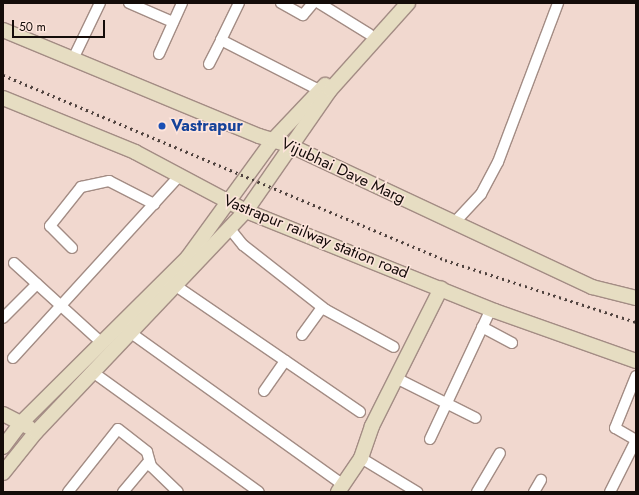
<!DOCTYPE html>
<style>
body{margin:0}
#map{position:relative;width:639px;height:495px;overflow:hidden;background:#f1d8cf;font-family:Jost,sans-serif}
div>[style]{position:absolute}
.roads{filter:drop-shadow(1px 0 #a38c84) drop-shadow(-1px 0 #a38c84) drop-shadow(0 1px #a38c84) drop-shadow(0 -1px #a38c84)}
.street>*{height:10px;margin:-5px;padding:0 5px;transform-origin:5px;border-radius:5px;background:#fff}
.secondary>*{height:14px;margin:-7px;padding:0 7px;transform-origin:7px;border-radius:7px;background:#e6ddc2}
.rail>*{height:3px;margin-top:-1.5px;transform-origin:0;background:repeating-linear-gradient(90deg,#50433f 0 2px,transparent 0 6px)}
.dots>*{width:11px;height:11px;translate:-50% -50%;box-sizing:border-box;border:2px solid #fee5dc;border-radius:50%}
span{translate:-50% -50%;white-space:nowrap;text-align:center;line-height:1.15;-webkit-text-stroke:3px #fee5dc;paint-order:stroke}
.transit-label{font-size:16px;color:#164399;font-weight:700}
.left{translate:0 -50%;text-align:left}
.street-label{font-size:16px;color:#140c09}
.frame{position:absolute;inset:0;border:4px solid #140c09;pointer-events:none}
.scale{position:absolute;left:12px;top:20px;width:93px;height:18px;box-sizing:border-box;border:2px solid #140c09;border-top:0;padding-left:5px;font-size:12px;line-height:14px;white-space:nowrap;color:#140c09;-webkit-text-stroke:3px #fee5dc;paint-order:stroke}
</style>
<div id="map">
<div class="roads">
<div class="street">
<i style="left:129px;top:3px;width:48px;rotate:23.4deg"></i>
<i style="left:281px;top:3px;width:25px;rotate:29deg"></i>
<i style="left:303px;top:15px;width:16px;rotate:-50deg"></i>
<i style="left:319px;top:3px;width:59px;rotate:31.8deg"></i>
<i style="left:221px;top:40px;width:41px;rotate:-64.1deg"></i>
<i style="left:159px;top:54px;width:56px;rotate:-65.7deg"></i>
<i style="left:73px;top:59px;width:62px;rotate:-64.3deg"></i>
<i style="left:209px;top:64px;width:27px;rotate:-63deg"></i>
<i style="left:221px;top:40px;width:110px;rotate:27deg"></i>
<i style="left:454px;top:223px;width:40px;rotate:-47deg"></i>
<i style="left:481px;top:194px;width:36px;rotate:-62deg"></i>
<i style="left:498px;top:162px;width:170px;rotate:-69.3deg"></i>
<i style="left:230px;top:229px;width:21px;rotate:51deg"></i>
<i style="left:243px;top:245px;width:105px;rotate:38.1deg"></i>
<i style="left:326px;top:310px;width:77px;rotate:28.6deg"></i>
<i style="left:72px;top:248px;width:31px;rotate:-135deg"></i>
<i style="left:50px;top:226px;width:50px;rotate:-51.5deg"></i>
<i style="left:81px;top:187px;width:29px;rotate:-12deg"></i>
<i style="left:109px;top:181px;width:51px;rotate:27.1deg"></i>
<i style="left:14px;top:263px;width:119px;rotate:42.3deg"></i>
<i style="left:176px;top:286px;width:223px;rotate:34.4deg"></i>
<i style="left:3px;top:318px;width:48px;rotate:-45deg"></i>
<i style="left:482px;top:327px;width:34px;rotate:28deg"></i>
<i style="left:131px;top:333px;width:261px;rotate:35.6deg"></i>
<i style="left:302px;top:335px;width:34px;rotate:-54deg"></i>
<i style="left:13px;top:358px;width:246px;rotate:-47.6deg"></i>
<i style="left:94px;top:373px;width:203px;rotate:35.8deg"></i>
<i style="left:396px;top:378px;width:89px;rotate:26.6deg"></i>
<i style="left:264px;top:391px;width:37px;rotate:-55deg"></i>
<i style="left:430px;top:439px;width:144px;rotate:-64.9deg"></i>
<i style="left:361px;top:458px;width:66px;rotate:31.3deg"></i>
<i style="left:68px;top:492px;width:80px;rotate:-51.6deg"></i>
<i style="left:118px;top:429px;width:37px;rotate:38deg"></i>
<i style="left:147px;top:452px;width:15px;rotate:74deg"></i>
<i style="left:151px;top:466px;width:37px;rotate:44deg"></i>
<i style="left:123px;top:492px;width:40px;rotate:-50deg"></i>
<i style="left:477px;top:492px;width:45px;rotate:-59.5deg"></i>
<i style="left:534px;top:492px;width:14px;rotate:-60deg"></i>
<i style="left:610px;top:492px;width:58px;rotate:-63.4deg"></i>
<i style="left:636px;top:440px;width:24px;rotate:-150deg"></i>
<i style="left:615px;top:428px;width:56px;rotate:-68deg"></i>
</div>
<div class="secondary">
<i style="left:3px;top:30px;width:277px;rotate:22.5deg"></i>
<i style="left:259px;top:136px;width:31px;rotate:17deg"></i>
<i style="left:289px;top:145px;width:335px;rotate:25.1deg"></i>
<i style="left:592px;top:287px;width:45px;rotate:14deg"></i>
<i style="left:3px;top:98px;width:143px;rotate:22.2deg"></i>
<i style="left:135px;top:152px;width:126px;rotate:28deg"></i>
<i style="left:246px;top:211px;width:268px;rotate:21.9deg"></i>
<i style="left:495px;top:311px;width:150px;rotate:19.5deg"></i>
<i style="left:3px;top:414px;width:29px;rotate:27deg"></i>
<i style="left:3px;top:447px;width:31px;rotate:-53deg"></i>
<i style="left:22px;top:422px;width:234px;rotate:-44.8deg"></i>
<i style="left:188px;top:257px;width:145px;rotate:-54deg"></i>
<i style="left:273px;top:140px;width:76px;rotate:-46.6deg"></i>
<i style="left:3px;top:473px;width:53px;rotate:-51.2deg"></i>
<i style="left:36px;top:432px;width:305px;rotate:-46.5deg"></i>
<i style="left:246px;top:211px;width:147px;rotate:-55.2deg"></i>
<i style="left:330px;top:90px;width:117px;rotate:-48.1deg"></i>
<i style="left:338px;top:492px;width:41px;rotate:-55.9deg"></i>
<i style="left:361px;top:458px;width:34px;rotate:-71deg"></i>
<i style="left:372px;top:426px;width:154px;rotate:-63.4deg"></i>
</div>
</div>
<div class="rail">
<i style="left:3px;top:75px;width:479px;rotate:22.7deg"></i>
<i style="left:445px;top:260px;width:201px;rotate:18deg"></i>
</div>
<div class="dots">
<i style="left:162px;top:126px;background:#1a4fb4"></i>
</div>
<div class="transit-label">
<span class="left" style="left:171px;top:126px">Vastrapur</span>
</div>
<div class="street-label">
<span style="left:343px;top:171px;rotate:25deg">Vijubhai Dave Marg</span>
<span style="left:316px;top:237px;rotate:22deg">Vastrapur railway station road</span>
</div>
<div class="frame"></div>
<div class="scale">50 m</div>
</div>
